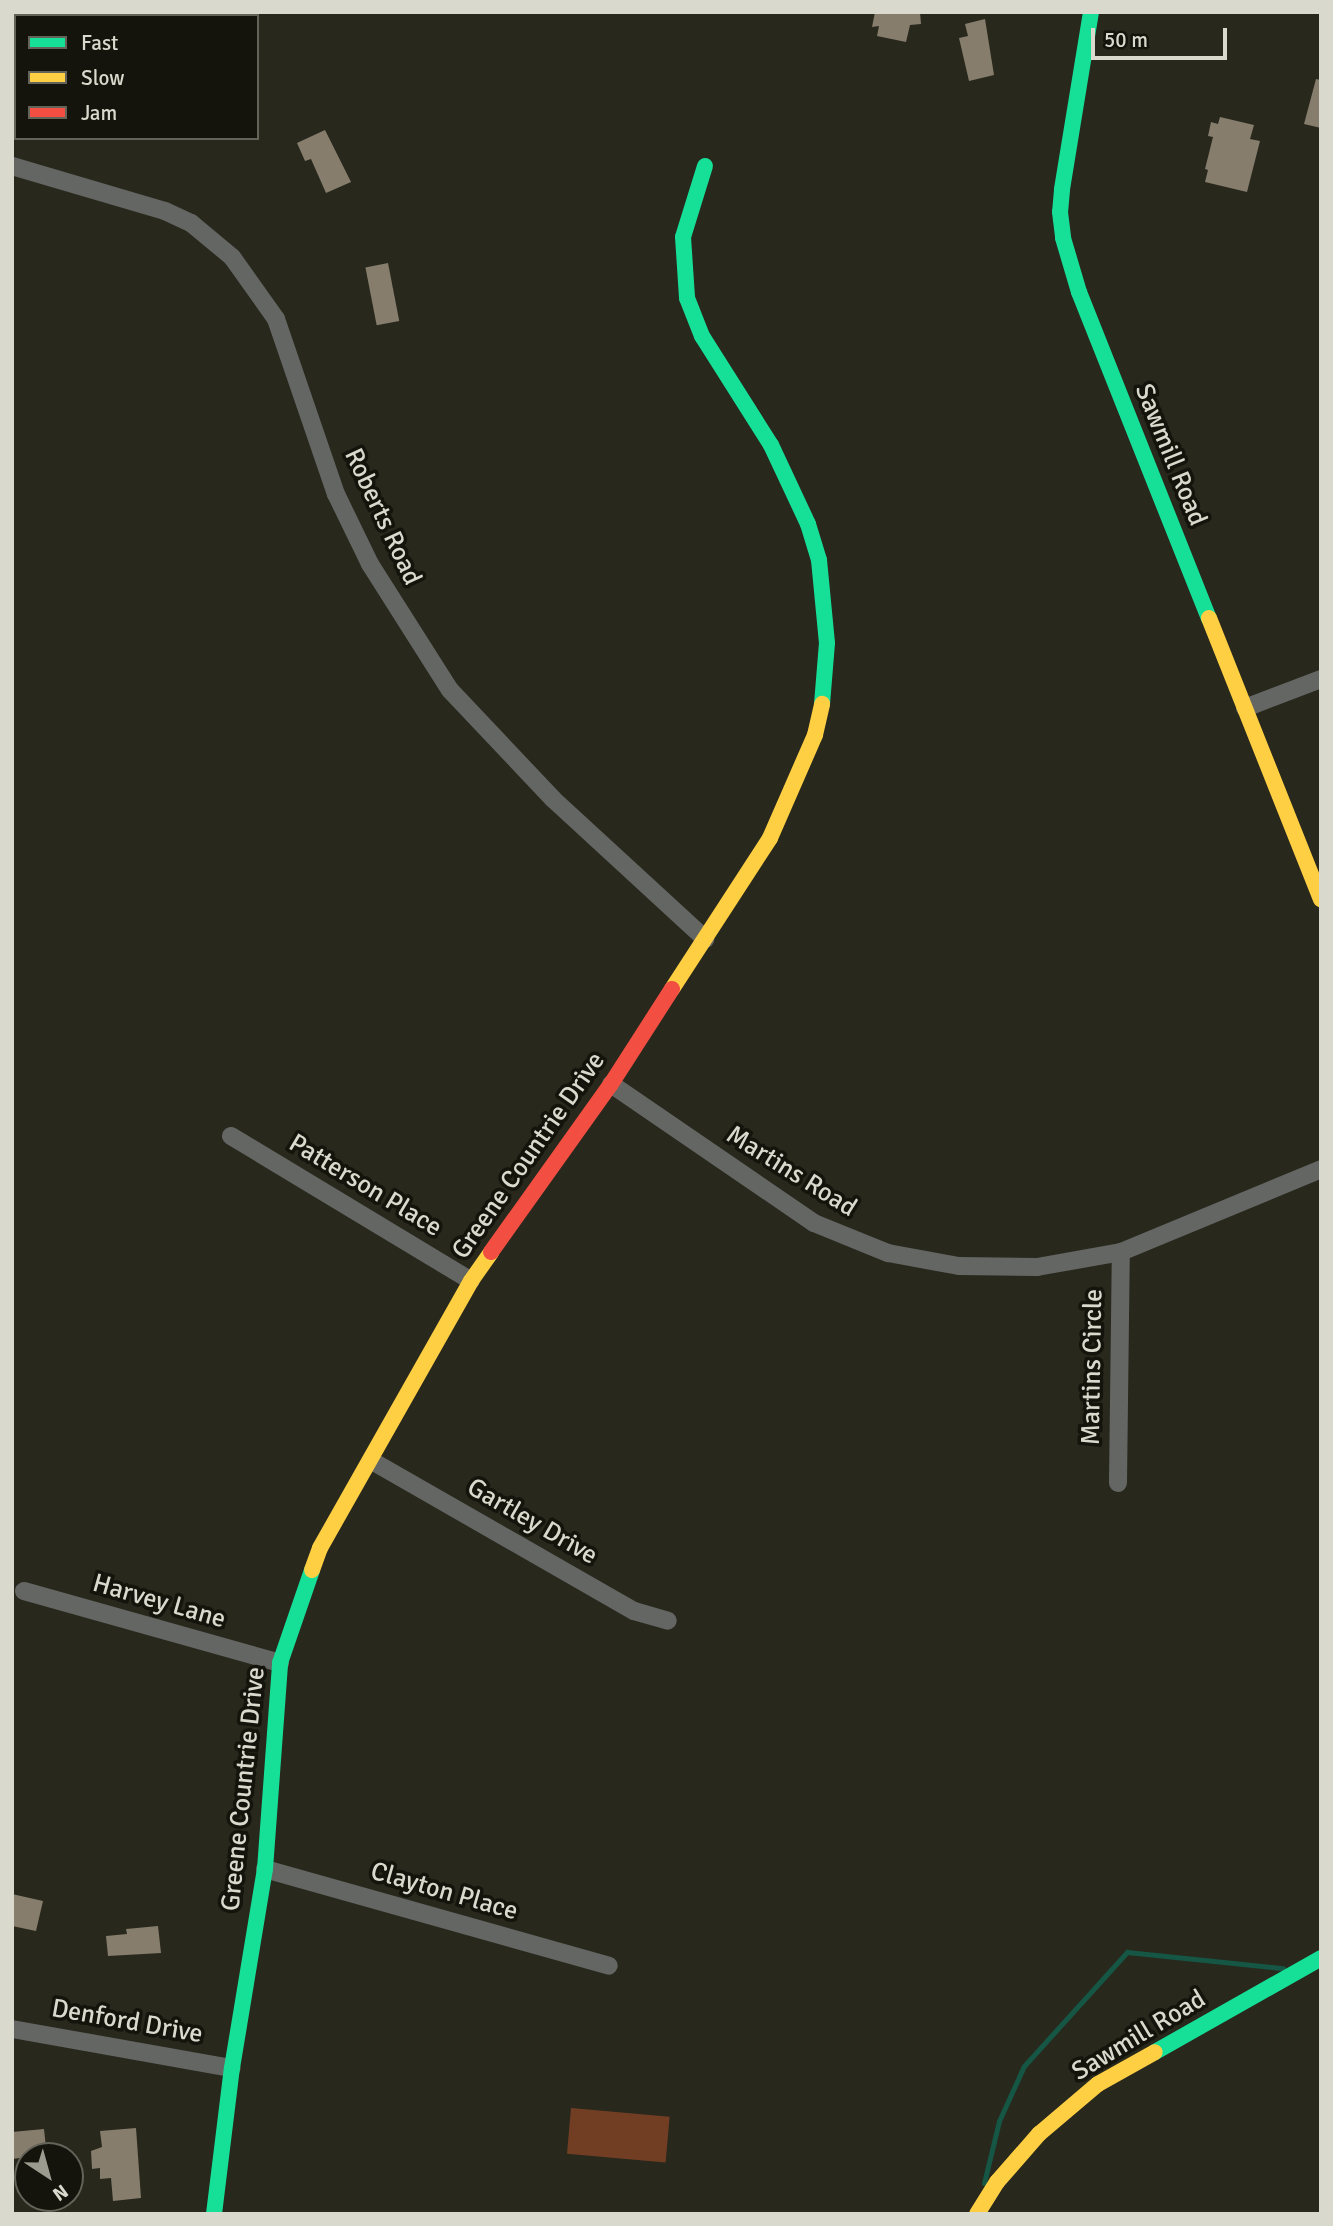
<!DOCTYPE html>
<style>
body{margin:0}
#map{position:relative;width:1333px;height:2226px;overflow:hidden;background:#28281d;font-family:Signika,sans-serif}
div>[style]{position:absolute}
.green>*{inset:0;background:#713e24;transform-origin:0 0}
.stream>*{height:5px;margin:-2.5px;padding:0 2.5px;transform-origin:2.5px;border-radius:2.5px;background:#155644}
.building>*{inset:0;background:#867d6c;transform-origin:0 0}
.street>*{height:18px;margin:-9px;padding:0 9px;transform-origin:9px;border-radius:9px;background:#646663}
.fast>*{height:16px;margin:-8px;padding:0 8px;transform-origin:8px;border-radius:8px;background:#16e098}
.slow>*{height:16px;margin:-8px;padding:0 8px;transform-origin:8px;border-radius:8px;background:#ffcf43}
.jam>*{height:16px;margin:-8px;padding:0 8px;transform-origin:8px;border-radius:8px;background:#f24e42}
span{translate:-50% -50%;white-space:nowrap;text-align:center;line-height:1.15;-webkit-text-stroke:7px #14140c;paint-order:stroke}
.street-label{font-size:26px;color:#d9d9cd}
.frame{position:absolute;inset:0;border:14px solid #d9d9cd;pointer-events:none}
.legend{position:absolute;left:14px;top:14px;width:245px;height:126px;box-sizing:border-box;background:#14140c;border:2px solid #636359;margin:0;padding:9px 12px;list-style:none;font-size:21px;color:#d9d9cd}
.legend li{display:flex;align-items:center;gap:14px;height:35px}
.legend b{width:35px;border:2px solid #636359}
.north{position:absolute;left:14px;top:2142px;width:70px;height:70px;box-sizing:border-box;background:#14140c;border:2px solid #636359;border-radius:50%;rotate:144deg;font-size:19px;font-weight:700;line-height:28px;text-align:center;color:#d9d9cd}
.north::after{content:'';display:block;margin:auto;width:24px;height:32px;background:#9b9b8f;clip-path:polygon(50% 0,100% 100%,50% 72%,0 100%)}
.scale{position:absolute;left:1091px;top:28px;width:136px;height:32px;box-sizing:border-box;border:4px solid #d9d9cd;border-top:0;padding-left:9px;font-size:21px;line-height:24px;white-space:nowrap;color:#d9d9cd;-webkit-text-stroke:5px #14140c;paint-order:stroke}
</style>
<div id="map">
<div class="green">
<i style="left:571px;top:2108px;width:99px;height:46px;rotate:5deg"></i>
</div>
<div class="stream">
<i style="left:984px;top:2183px;width:64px;rotate:-76.4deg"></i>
<i style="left:999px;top:2121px;width:60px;rotate:-65.6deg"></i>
<i style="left:1024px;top:2066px;width:154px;rotate:-47.9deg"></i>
<i style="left:1127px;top:1952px;width:157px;rotate:5.9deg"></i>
</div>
<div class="building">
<i style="clip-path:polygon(875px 12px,920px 12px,921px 24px,910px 25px,906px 42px,877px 36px,879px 26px,872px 27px)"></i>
<i style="clip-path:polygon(985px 19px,994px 75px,969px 81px,959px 38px,968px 36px,965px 24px)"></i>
<i style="clip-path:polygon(1316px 79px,1321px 80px,1321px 128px,1304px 124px)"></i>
<i style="clip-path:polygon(1220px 117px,1254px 125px,1250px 139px,1260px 141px,1247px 192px,1205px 182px,1208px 170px,1205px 169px,1213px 137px,1208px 136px,1211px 122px,1218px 124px)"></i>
<i style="clip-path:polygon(325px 130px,351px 182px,326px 193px,311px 159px,305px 161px,297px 143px)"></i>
<i style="left:388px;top:263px;width:59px;height:23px;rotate:79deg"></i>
<i style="clip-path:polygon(12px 1894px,43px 1901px,36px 1931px,12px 1926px)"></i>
<i style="clip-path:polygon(158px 1926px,161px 1953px,108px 1956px,106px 1936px,127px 1934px,126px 1929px)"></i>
<i style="clip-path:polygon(136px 2128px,141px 2198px,113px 2201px,111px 2178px,100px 2179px,100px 2168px,92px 2169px,91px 2151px,102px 2147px,100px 2131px)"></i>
<i style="clip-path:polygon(44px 2129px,46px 2148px,36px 2150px,36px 2156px,12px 2159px,12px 2132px)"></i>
</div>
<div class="street">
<i style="left:12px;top:166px;width:159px;rotate:16.4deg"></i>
<i style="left:165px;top:211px;width:29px;rotate:25deg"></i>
<i style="left:191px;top:223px;width:53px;rotate:39.7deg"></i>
<i style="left:232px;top:257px;width:76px;rotate:54.6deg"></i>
<i style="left:276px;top:319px;width:185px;rotate:71.1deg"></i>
<i style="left:336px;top:494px;width:78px;rotate:64.1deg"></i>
<i style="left:370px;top:564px;width:149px;rotate:57.6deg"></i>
<i style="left:450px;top:690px;width:150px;rotate:46.6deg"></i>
<i style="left:553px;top:799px;width:207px;rotate:42.6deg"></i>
<i style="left:1245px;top:708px;width:81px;rotate:-20.9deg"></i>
<i style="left:611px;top:1084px;width:246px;rotate:34.4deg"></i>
<i style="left:814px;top:1223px;width:80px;rotate:22.1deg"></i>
<i style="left:888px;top:1253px;width:72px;rotate:10.4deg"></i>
<i style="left:959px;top:1266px;width:78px;rotate:0.7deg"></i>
<i style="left:1037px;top:1267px;width:85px;rotate:-10.1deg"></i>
<i style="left:1121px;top:1252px;width:217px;rotate:-22.5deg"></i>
<i style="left:231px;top:1136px;width:280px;rotate:31.1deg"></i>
<i style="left:372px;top:1461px;width:302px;rotate:29.8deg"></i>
<i style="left:634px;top:1611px;width:35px;rotate:16deg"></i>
<i style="left:1118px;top:1483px;width:231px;rotate:-89.3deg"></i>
<i style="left:24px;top:1591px;width:266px;rotate:15.7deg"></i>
<i style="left:265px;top:1869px;width:357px;rotate:15.7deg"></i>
<i style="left:12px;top:2029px;width:223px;rotate:10.1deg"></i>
</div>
<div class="fast">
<i style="left:1091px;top:12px;width:180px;rotate:99.3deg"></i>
<i style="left:1062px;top:190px;width:22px;rotate:95deg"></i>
<i style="left:1060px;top:212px;width:26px;rotate:83deg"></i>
<i style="left:1063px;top:238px;width:56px;rotate:73.5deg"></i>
<i style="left:1079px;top:292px;width:351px;rotate:68.3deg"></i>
<i style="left:705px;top:166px;width:74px;rotate:107.2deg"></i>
<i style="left:683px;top:237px;width:61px;rotate:86.2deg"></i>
<i style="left:687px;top:298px;width:41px;rotate:68.5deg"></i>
<i style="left:702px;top:336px;width:129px;rotate:57.7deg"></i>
<i style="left:771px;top:445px;width:87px;rotate:64.9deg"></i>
<i style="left:808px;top:524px;width:38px;rotate:73deg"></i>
<i style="left:819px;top:560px;width:83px;rotate:84.5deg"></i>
<i style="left:827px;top:643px;width:61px;rotate:94.7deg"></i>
<i style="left:1155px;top:2052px;width:191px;rotate:-29.5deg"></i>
<i style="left:214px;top:2214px;width:147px;rotate:-83deg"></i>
<i style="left:232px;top:2068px;width:202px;rotate:-80.6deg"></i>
<i style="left:265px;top:1869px;width:207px;rotate:-85.8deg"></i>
<i style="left:280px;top:1663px;width:98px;rotate:-71deg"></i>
</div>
<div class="slow">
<i style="left:1209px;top:618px;width:303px;rotate:68.3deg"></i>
<i style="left:672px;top:989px;width:180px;rotate:-57deg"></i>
<i style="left:770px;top:838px;width:112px;rotate:-66.4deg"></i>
<i style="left:815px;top:735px;width:32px;rotate:-77deg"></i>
<i style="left:312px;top:1570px;width:23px;rotate:-70deg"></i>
<i style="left:320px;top:1548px;width:307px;rotate:-60.5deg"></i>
<i style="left:471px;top:1281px;width:35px;rotate:-55deg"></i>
<i style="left:977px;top:2214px;width:38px;rotate:-58deg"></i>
<i style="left:997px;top:2182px;width:64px;rotate:-48.8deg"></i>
<i style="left:1039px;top:2134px;width:77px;rotate:-40.3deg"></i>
<i style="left:1098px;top:2084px;width:65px;rotate:-29.3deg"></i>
</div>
<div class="jam">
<i style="left:491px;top:1252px;width:206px;rotate:-54.5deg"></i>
<i style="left:611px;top:1084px;width:113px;rotate:-57.3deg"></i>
</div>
<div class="street-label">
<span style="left:1170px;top:455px;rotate:68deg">Sawmill Road</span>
<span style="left:382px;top:517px;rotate:65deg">Roberts Road</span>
<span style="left:529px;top:1156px;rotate:-55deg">Greene Countrie Drive</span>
<span style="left:791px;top:1172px;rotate:32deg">Martins Road</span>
<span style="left:365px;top:1186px;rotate:31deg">Patterson Place</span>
<span style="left:1093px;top:1367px;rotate:-89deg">Martins Circle</span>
<span style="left:532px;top:1522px;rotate:30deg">Gartley Drive</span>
<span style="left:159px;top:1602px;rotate:16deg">Harvey Lane</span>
<span style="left:244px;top:1789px;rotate:-84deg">Greene Countrie Drive</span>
<span style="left:444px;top:1892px;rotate:16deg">Clayton Place</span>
<span style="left:127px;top:2022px;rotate:10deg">Denford Drive</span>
<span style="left:1139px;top:2036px;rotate:-31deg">Sawmill Road</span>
</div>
<div class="frame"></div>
<ul class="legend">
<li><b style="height:9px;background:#16e098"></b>Fast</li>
<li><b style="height:9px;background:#ffcf43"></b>Slow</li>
<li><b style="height:9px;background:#f24e42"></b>Jam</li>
</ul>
<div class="north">N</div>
<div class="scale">50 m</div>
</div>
